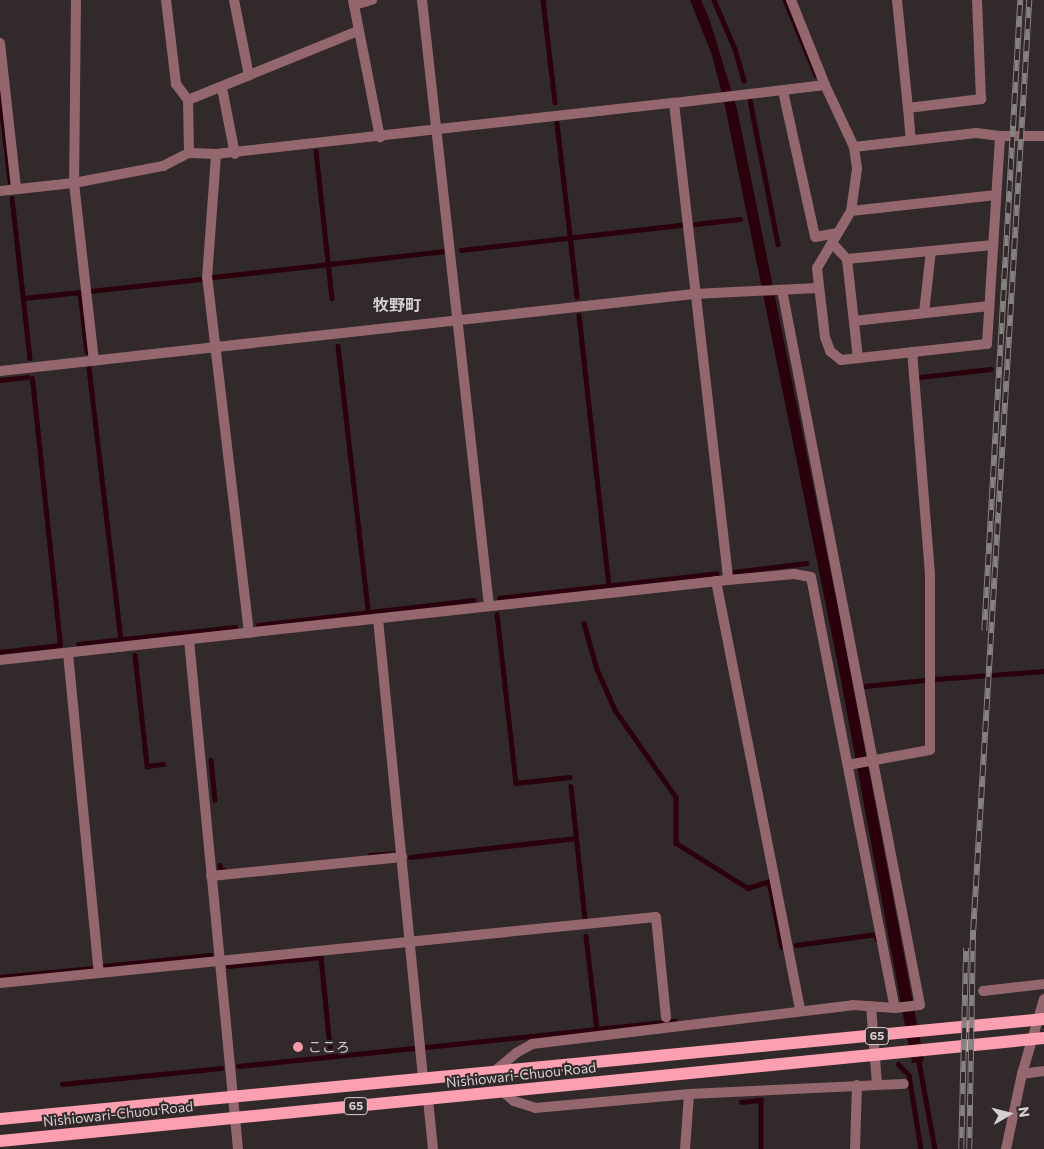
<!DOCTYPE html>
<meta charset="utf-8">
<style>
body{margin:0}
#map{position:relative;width:1044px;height:1149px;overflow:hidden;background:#31292a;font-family:Commissioner,"Noto Sans JP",sans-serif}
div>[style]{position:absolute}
.water>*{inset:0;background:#2a000c}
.stream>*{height:4.5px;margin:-2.25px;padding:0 2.25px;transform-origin:2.25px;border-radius:2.25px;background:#2a000c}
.street>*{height:10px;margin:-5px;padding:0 5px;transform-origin:5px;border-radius:5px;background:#94666e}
.primary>*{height:12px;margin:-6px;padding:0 6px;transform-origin:6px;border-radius:6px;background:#fc9fb1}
.rail>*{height:5.5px;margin-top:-2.75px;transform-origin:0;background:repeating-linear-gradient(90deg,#31292a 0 11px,#878182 0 22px);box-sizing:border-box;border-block:1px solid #878182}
.dots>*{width:14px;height:14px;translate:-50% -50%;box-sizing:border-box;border:2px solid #31292a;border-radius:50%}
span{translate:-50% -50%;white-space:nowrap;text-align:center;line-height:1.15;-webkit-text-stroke:4px #31292a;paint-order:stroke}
.shield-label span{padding:1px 4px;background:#31292a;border:1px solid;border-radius:4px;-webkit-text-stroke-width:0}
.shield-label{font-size:12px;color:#d5d0d1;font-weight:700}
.poi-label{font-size:14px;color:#d5d0d1}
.left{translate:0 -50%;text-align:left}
.street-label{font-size:14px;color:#d5d0d1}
.quarter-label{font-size:16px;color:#d5d0d1;font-weight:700}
.north{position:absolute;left:984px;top:1089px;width:50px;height:50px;-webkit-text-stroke:4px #31292a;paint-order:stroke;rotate:82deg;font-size:14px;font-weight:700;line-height:20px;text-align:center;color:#d5d0d1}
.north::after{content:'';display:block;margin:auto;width:18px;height:22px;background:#d5d0d1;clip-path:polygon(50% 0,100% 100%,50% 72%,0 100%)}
</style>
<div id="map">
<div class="water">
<i style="clip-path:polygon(690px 0,701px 0,709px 18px,737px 109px,840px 618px,924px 1061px,912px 1063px,840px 675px,725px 106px,712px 55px)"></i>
</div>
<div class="stream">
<i style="left:543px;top:0;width:103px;rotate:83.3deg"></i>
<i style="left:714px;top:0;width:53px;rotate:66.8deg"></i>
<i style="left:735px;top:49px;width:33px;rotate:74deg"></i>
<i style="left:785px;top:0;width:81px;rotate:67.5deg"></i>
<i style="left:0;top:94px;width:88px;rotate:83.4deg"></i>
<i style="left:750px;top:100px;width:147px;rotate:79deg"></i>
<i style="left:557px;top:123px;width:175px;rotate:83.4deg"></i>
<i style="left:316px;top:151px;width:148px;rotate:83.8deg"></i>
<i style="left:12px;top:198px;width:161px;rotate:83.6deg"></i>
<i style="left:695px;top:224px;width:45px;rotate:-6.3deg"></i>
<i style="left:461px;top:250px;width:222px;rotate:-6.5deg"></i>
<i style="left:213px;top:277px;width:231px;rotate:-6.4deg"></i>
<i style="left:90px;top:291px;width:111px;rotate:-6.2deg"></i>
<i style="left:80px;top:292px;width:60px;rotate:83.3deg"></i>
<i style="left:23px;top:298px;width:58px;rotate:-5.9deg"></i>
<i style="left:579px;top:315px;width:272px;rotate:83.7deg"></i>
<i style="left:338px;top:346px;width:267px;rotate:83.5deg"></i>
<i style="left:89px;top:368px;width:273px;rotate:83.3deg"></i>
<i style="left:920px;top:377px;width:71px;rotate:-6.4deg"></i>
<i style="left:0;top:380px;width:27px;rotate:-6deg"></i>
<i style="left:734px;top:572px;width:73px;rotate:-7.1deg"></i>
<i style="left:499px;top:598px;width:219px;rotate:-6.5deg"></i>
<i style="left:497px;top:614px;width:170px;rotate:83.6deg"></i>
<i style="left:516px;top:783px;width:54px;rotate:-6.3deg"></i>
<i style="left:584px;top:623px;width:48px;rotate:74.2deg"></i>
<i style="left:597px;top:669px;width:45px;rotate:66.3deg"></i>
<i style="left:615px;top:710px;width:106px;rotate:55deg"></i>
<i style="left:676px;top:797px;width:46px;rotate:90deg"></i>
<i style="left:676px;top:843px;width:85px;rotate:32deg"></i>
<i style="left:748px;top:888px;width:22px;rotate:-18deg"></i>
<i style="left:769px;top:881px;width:67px;rotate:78.9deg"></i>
<i style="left:258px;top:625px;width:217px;rotate:-6.6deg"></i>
<i style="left:78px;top:644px;width:158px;rotate:-6.2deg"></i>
<i style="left:0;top:652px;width:60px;rotate:-6.7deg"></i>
<i style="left:60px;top:645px;width:268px;rotate:-96deg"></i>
<i style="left:135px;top:655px;width:112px;rotate:83.8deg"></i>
<i style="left:147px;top:766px;width:16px;rotate:-7deg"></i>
<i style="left:936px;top:679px;width:108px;rotate:-4.2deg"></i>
<i style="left:865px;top:686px;width:60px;rotate:-5.7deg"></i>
<i style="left:211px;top:760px;width:40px;rotate:84.3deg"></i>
<i style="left:571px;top:786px;width:135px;rotate:84deg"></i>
<i style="left:370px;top:855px;width:26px;rotate:-4deg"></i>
<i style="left:410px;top:857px;width:167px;rotate:-6.5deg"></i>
<i style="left:220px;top:865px;width:5px;rotate:79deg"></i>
<i style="left:221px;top:870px;width:4px"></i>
<i style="left:586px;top:936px;width:95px;rotate:83.3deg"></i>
<i style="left:796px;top:945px;width:81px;rotate:-7.8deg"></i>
<i style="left:876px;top:934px;width:5px;rotate:79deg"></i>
<i style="left:104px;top:966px;width:107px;rotate:-5.9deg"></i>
<i style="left:228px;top:966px;width:93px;rotate:-5.5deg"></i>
<i style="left:321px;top:957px;width:100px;rotate:84.3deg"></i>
<i style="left:0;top:977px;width:93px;rotate:-5.5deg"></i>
<i style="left:426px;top:1047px;width:250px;rotate:-6deg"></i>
<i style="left:918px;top:1057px;width:94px;rotate:79.5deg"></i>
<i style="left:898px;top:1064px;width:16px;rotate:45deg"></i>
<i style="left:909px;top:1075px;width:75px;rotate:80.8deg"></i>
<i style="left:238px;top:1066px;width:179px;rotate:-5.8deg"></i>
<i style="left:62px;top:1084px;width:160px;rotate:-5.7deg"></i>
<i style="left:741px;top:1102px;width:20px;rotate:-6deg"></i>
<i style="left:761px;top:1100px;width:49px;rotate:90deg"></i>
</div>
<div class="street">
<i style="left:76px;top:0;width:183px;rotate:90.6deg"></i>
<i style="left:74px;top:183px;width:179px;rotate:83.6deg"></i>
<i style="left:166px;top:0;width:85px;rotate:83.2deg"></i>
<i style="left:176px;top:84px;width:20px;rotate:53deg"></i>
<i style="left:188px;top:100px;width:183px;rotate:-22.1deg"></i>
<i style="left:234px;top:0;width:77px;rotate:78.8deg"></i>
<i style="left:353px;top:0;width:140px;rotate:78.9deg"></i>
<i style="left:422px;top:0;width:610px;rotate:83.69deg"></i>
<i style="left:791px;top:0;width:92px;rotate:68.2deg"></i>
<i style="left:825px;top:85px;width:68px;rotate:64.9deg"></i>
<i style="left:854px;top:147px;width:22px;rotate:82deg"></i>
<i style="left:857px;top:169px;width:42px;rotate:98.1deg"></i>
<i style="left:851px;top:211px;width:66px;rotate:120.8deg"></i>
<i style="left:817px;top:268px;width:69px;rotate:83.4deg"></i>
<i style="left:825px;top:337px;width:15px;rotate:70deg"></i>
<i style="left:830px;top:351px;width:14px;rotate:39deg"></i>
<i style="left:841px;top:360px;width:147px;rotate:-6.3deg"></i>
<i style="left:987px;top:344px;width:208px;rotate:-86.4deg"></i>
<i style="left:1000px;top:136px;width:24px;rotate:-173deg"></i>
<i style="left:976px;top:133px;width:123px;rotate:173.5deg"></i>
<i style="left:897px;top:0;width:109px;rotate:84.2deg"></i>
<i style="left:908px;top:108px;width:74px;rotate:-7deg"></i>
<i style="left:981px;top:99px;width:99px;rotate:-92.3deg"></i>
<i style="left:354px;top:5px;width:19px;rotate:-16deg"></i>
<i style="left:0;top:43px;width:147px;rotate:83.7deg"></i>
<i style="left:222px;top:88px;width:67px;rotate:78.9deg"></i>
<i style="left:783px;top:91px;width:149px;rotate:77.6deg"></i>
<i style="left:815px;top:237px;width:23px;rotate:-10deg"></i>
<i style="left:188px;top:100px;width:53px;rotate:88.9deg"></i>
<i style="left:674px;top:103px;width:152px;rotate:-6.8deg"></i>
<i style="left:908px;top:108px;width:32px;rotate:85deg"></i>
<i style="left:1000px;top:136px;width:44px"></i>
<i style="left:0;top:191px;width:74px;rotate:-6.2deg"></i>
<i style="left:74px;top:183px;width:91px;rotate:-10.8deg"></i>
<i style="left:163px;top:166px;width:29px;rotate:-27deg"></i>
<i style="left:189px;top:153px;width:27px;rotate:2deg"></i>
<i style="left:851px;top:211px;width:146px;rotate:-6.3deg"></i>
<i style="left:832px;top:243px;width:22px;rotate:47deg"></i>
<i style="left:847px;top:259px;width:147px;rotate:-5.5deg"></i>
<i style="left:847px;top:259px;width:100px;rotate:83.7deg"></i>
<i style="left:924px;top:313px;width:62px;rotate:-83.6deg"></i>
<i style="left:854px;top:321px;width:136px;rotate:-6.3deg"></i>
<i style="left:0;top:371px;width:698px;rotate:-6.33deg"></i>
<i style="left:694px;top:294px;width:124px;rotate:-2.8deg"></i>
<i style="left:716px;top:581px;width:438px;rotate:78.9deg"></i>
<i style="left:378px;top:619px;width:460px;rotate:84.4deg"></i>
<i style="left:249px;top:633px;width:357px;rotate:-96.7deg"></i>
<i style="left:207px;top:278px;width:124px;rotate:-85.8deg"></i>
<i style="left:216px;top:154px;width:461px;rotate:-6.4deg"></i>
<i style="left:674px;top:103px;width:480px;rotate:83.5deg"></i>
<i style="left:189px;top:640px;width:511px;rotate:84.5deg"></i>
<i style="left:68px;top:653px;width:321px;rotate:84.5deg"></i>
<i style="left:0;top:660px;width:732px;rotate:-6.27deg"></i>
<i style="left:728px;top:580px;width:66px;rotate:-5.2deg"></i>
<i style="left:794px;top:574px;width:17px;rotate:10deg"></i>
<i style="left:811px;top:577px;width:439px;rotate:79deg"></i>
<i style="left:848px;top:765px;width:83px;rotate:-10.4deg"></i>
<i style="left:930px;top:750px;width:176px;rotate:-90deg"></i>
<i style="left:930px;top:574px;width:223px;rotate:-94.6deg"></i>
<i style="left:211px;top:876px;width:192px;rotate:-5.7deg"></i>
<i style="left:0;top:983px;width:659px;rotate:-5.75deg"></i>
<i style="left:656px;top:917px;width:101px;rotate:84.3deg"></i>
<i style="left:983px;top:991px;width:61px;rotate:-6.5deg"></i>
<i style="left:871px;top:1006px;width:78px;rotate:85.6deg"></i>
<i style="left:496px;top:1070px;width:26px;rotate:-40deg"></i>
<i style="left:516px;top:1053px;width:18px;rotate:-29deg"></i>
<i style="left:532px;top:1044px;width:323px;rotate:-6.9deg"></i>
<i style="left:853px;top:1005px;width:42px;rotate:4.1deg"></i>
<i style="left:895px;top:1008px;width:25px;rotate:-7deg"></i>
<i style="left:920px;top:1005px;width:728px;rotate:-100.92deg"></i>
<i style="left:1022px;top:1074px;width:22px;rotate:-8deg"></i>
<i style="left:502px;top:1091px;width:16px;rotate:40deg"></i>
<i style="left:514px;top:1101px;width:22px;rotate:18deg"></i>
<i style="left:535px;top:1108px;width:155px;rotate:-5.2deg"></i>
<i style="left:689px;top:1094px;width:215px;rotate:-2.7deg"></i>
<i style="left:428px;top:1099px;width:50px;rotate:84.3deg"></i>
<i style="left:685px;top:1149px;width:55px;rotate:-85.8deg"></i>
<i style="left:855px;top:1149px;width:64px;rotate:-88.2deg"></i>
<i style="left:1006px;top:1149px;width:77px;rotate:-78deg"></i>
<i style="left:1022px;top:1074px;width:78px;rotate:-73.7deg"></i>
</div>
<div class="primary">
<i style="left:0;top:1119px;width:1049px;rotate:-5.47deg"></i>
<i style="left:0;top:1141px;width:1049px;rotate:-5.63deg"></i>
</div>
<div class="rail">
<i style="left:984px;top:631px;width:632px;rotate:-86.73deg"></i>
<i style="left:961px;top:1149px;width:201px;rotate:-88.6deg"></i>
<i style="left:969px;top:1149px;width:219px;rotate:-89deg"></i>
<i style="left:973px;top:930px;width:932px;rotate:-86.55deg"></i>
</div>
<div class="dots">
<i style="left:298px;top:1047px;background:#f39aab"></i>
</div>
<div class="shield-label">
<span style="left:877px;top:1036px">65</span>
<span style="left:356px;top:1106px">65</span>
</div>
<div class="poi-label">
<span class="left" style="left:308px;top:1047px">こころ</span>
</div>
<div class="street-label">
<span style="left:521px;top:1075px;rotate:-6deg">Nishiowari-Chuou Road</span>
<span style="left:118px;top:1114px;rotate:-6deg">Nishiowari-Chuou Road</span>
</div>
<div class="quarter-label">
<span style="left:397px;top:305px">牧野町</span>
</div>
<div class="north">N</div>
</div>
